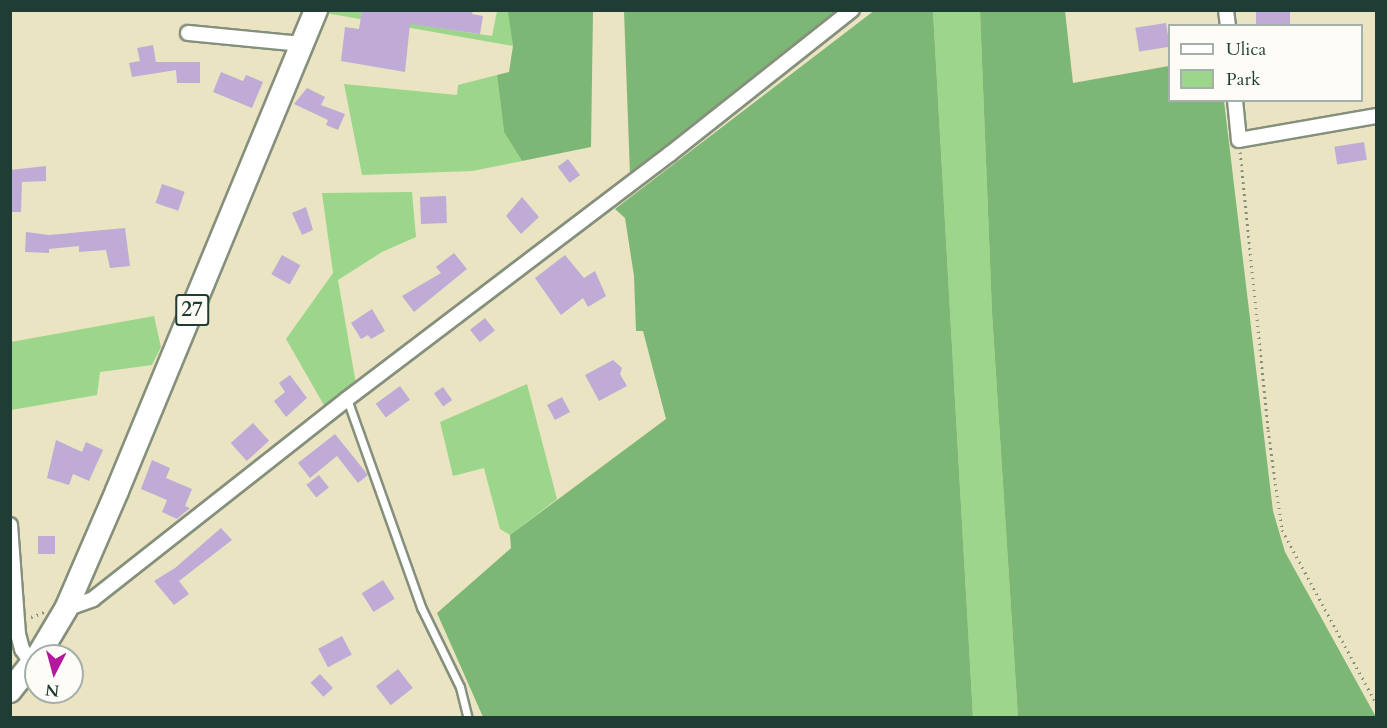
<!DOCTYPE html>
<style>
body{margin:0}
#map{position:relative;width:1387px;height:728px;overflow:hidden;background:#ebe4c3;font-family:Cardo,serif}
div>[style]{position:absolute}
.green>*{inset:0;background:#9bd68a}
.forest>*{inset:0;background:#7cb776}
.building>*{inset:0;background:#bfabd6;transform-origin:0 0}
.path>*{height:3px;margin-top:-1.5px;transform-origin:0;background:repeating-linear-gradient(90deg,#85907c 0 1.5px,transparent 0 6px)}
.roads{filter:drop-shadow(2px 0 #85907c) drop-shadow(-2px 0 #85907c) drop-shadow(0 2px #85907c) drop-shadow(0 -2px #85907c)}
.service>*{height:7px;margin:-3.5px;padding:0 3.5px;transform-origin:3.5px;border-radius:3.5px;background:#fff}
.minor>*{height:14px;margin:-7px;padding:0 7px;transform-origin:7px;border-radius:7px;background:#fff}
.primary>*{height:22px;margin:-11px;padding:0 11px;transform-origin:11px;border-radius:11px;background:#fff}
span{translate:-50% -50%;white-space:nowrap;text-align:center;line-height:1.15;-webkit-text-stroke:5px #fdfcf7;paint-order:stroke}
.shield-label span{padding:2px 4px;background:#fdfcf7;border:2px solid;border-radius:4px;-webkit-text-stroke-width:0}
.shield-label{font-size:21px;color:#1f3d34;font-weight:700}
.frame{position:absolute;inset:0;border:12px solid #1f3d34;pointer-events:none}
.legend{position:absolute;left:1168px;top:24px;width:195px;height:78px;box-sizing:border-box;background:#fdfcf7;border:2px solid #a4b0a9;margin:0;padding:8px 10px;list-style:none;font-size:18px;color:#1f3d34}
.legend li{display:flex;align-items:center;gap:12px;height:30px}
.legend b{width:30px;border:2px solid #a4b0a9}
.north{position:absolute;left:24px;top:644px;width:60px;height:60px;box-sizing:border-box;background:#fdfcf7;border:2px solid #a4b0a9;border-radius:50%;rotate:186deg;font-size:16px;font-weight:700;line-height:24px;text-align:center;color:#1f3d34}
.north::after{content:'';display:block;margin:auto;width:21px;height:27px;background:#b5179e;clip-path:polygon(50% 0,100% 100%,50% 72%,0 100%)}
</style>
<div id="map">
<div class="green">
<i style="clip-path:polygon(328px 11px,362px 11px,361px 16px,492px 36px,497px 11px,509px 11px,513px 46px,326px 13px)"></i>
<i style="clip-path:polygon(933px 11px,980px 11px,992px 313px,1018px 717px,973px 717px)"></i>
<i style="clip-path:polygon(497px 75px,504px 132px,522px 161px,472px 171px,362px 175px,344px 84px,457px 95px,458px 85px)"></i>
<i style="clip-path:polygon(412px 192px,416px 237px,382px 252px,338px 280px,356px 384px,325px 407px,286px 339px,333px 273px,322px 193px)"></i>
<i style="clip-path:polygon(154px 316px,161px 347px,152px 365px,100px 372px,97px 395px,11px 410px,11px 342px)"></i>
<i style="clip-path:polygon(527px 384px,557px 499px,510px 535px,500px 529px,484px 468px,453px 476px,440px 422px)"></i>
</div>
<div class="forest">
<i style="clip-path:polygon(875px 10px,933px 11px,973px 717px,483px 717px,437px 613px,511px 548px,510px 535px,666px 419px,643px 331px,636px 331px,634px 276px,625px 218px,615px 209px)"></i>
<i style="clip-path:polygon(508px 11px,593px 11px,591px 147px,522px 161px,504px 132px,497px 75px,509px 72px,513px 46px)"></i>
<i style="clip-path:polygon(624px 11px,624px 10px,838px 11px,630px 175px)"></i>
<i style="clip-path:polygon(980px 11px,1065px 11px,1073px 83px,1169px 66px,1170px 100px,1224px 101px,1273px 511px,1285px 552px,1376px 717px,1018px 717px,992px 313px)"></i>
</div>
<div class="building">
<i style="clip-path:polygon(362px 10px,473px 10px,472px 14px,483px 16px,480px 34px,410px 24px,405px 72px,341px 61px,345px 27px,359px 29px)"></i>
<i style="left:1256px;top:10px;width:34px;height:16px"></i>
<i style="left:1166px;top:23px;width:24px;height:31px;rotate:81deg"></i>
<i style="clip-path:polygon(153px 45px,156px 62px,200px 62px,200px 83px,177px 83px,176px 70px,132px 77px,129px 63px,140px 61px,137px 48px)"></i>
<i style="clip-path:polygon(221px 72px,243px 81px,246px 75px,263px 82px,252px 108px,213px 92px)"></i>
<i style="clip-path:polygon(307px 88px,325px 97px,321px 105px,345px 114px,338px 130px,326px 125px,328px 120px,294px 104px)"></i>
<i style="left:1364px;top:142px;width:18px;height:30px;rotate:81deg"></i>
<i style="left:568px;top:159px;width:20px;height:13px;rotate:53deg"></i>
<i style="clip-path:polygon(46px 166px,46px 181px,22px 182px,21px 212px,10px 212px,10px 170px)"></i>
<i style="left:162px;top:184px;width:24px;height:20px;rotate:19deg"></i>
<i style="left:446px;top:196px;width:27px;height:26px;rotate:88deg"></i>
<i style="clip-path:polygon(522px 197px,539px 217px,521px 234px,506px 216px)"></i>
<i style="clip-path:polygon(306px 207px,313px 230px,302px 235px,292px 213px)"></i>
<i style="clip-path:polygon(125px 228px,130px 266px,110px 268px,106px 250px,79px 252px,79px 246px,49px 249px,49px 253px,25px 252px,26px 232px,49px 235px)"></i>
<i style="clip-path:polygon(454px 253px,467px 269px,414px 312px,402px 296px,441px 273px,436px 267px)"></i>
<i style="left:282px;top:255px;width:21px;height:22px;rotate:29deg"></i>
<i style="clip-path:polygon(565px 255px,584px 278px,595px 271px,606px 296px,588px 307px,583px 298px,561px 315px,535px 278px)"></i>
<i style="clip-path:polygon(372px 309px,385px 331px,371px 339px,368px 335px,361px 339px,351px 323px)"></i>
<i style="left:485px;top:318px;width:16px;height:19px;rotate:52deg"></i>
<i style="clip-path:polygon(613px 360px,622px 368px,620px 374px,627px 386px,599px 401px,585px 375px)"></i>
<i style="clip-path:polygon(290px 375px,307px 398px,286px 417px,274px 401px,285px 392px,279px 383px)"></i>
<i style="left:400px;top:386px;width:17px;height:30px;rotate:54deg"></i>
<i style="left:443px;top:387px;width:16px;height:11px;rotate:55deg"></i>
<i style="left:562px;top:397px;width:17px;height:17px;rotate:62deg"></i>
<i style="left:253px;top:423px;width:24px;height:30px;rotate:48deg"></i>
<i style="clip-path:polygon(335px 434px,368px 475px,358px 483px,337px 456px,310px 478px,298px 463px)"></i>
<i style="clip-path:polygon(56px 440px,82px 452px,86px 442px,103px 450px,89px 481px,73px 474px,69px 485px,47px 478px)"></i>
<i style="clip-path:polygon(152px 460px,170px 468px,166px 478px,192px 489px,185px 506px,190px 508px,177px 519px,162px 512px,167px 500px,141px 489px)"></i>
<i style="left:319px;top:475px;width:16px;height:16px;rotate:52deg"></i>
<i style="clip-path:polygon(221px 528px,232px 540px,179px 581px,189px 594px,174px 605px,154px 581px,175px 568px)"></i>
<i style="left:38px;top:536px;width:17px;height:18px"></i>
<i style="left:383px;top:580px;width:22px;height:25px;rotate:58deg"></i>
<i style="left:342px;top:636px;width:21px;height:27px;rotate:62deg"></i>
<i style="left:398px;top:669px;width:24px;height:28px;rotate:52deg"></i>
<i style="left:320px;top:674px;width:19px;height:13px;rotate:47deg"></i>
</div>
<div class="path">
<i style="left:1240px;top:152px;width:279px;rotate:84.2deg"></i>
<i style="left:1268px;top:430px;width:101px;rotate:82deg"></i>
<i style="left:1282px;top:530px;width:197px;rotate:61.5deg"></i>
<i style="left:31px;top:617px;width:14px;rotate:-21deg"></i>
</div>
<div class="roads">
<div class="service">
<i style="left:347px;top:399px;width:221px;rotate:70.4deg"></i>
<i style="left:421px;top:607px;width:89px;rotate:64deg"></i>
<i style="left:460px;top:687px;width:32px;rotate:76deg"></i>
</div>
<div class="minor">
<i style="left:1226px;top:10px;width:16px;rotate:83deg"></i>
<i style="left:188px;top:33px;width:115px;rotate:5.5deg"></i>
<i style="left:1235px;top:100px;width:40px;rotate:84.3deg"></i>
<i style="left:1239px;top:140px;width:139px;rotate:-9.9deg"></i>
<i style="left:10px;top:525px;width:109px;rotate:85.8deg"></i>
<i style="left:18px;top:634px;width:16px;rotate:75deg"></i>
<i style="left:22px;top:649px;width:18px;rotate:56deg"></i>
<i style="left:66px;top:609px;width:29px;rotate:-20deg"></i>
<i style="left:93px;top:599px;width:323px;rotate:-38.2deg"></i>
<i style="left:347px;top:399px;width:405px;rotate:-37.2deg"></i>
<i style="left:670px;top:154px;width:232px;rotate:-38.4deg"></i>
</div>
<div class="primary">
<i style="left:38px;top:656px;width:55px;rotate:-59.2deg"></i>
<i style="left:66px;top:609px;width:129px;rotate:-66.6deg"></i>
<i style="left:117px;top:491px;width:521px;rotate:-67.52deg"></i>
<i style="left:10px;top:691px;width:42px;rotate:-51.8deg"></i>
</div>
</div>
<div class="shield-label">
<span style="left:192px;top:310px">27</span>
</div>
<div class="frame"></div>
<ul class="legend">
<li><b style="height:8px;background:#fff"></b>Ulica</li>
<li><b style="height:16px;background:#9bd68a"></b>Park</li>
</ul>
<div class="north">N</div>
</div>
